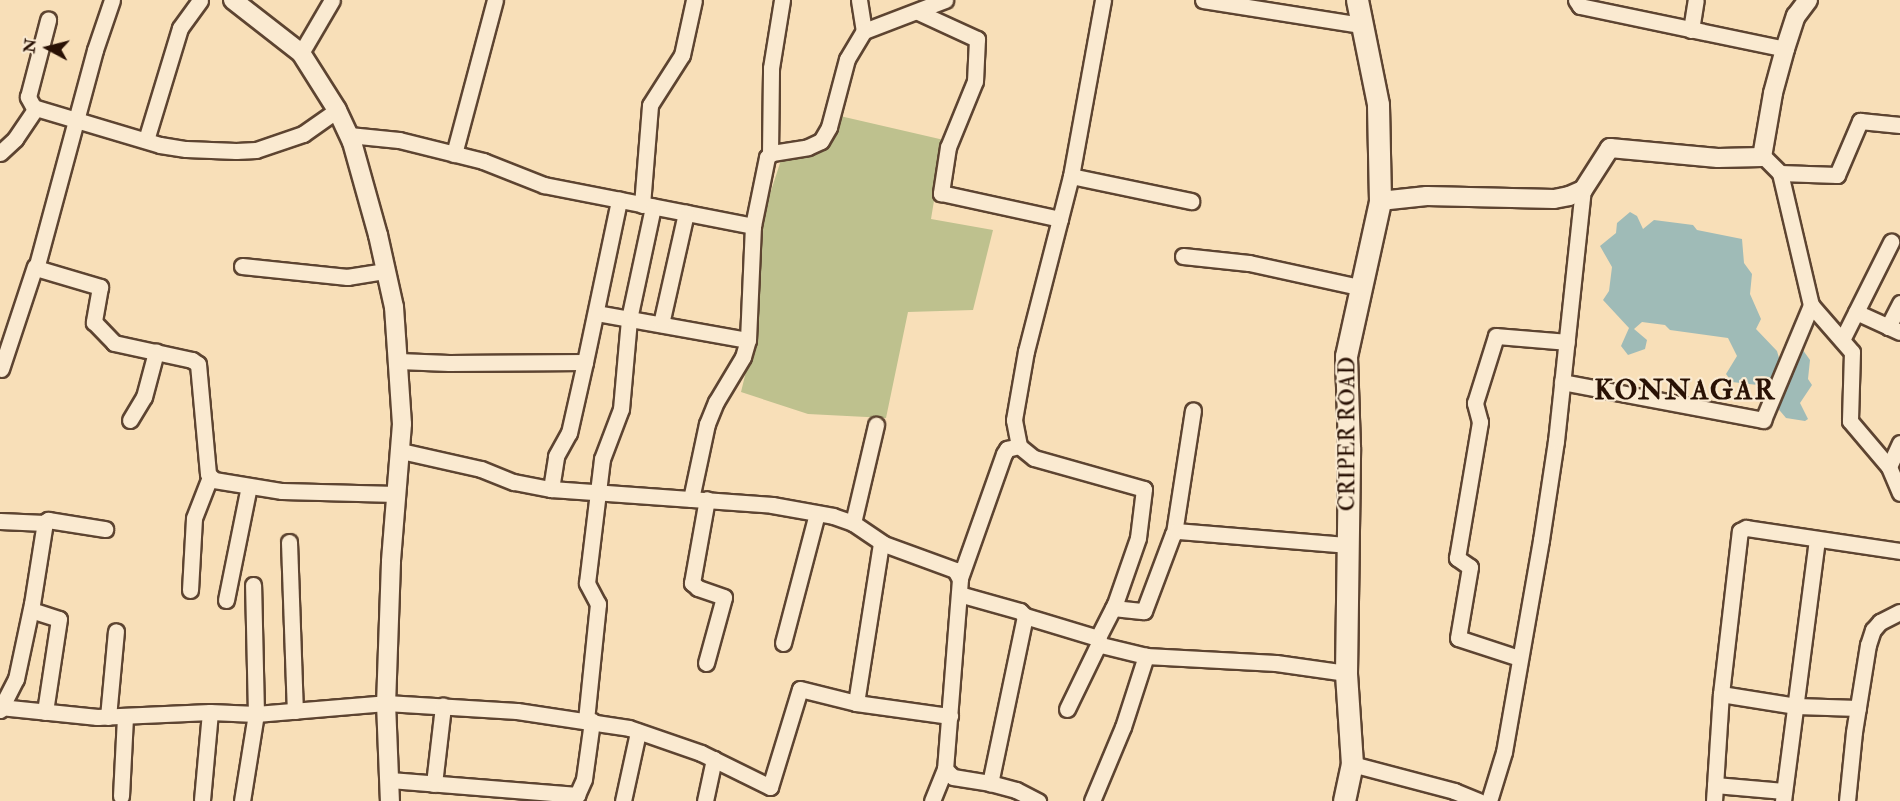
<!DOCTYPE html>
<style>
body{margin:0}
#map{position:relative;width:1900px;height:801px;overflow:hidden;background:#f8dfb8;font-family:"IM FELL Double Pica",serif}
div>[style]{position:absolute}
.green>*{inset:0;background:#bec18e}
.water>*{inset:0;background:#9fbbb7}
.roads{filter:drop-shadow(2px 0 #5d4431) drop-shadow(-2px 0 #5d4431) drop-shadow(0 2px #5d4431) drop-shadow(0 -2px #5d4431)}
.minor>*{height:15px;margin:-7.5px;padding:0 7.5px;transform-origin:7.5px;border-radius:7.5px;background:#faead1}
.tertiary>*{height:18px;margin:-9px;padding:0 9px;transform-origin:9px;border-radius:9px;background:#faead1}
.secondary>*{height:21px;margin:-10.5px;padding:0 10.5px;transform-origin:10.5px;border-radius:10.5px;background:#faead1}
span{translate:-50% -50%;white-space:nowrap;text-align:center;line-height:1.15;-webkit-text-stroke:4.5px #faead1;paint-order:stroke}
.street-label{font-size:22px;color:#291104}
.district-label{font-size:28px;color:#291104;font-weight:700;letter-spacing:1.5px}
.north{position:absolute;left:18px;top:18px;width:60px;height:60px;-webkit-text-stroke:4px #faead1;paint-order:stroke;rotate:277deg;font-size:16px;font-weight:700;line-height:24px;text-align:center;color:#291104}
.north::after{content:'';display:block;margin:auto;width:21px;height:27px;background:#291104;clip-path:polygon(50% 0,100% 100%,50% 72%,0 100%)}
</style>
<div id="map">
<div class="green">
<i style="clip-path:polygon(840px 116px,944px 140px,931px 219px,993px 230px,973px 310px,908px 312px,886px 418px,808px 414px,741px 392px,757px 326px,754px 243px,781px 160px,828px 147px)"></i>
</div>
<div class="water">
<i style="clip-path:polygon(1630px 212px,1637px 216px,1643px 229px,1654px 220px,1693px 225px,1697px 230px,1742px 239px,1744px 263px,1752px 274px,1750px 294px,1761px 319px,1756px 329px,1777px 351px,1779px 358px,1800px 346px,1810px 360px,1808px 379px,1812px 385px,1800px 403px,1808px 419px,1805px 421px,1786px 418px,1775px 405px,1777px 378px,1766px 386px,1732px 382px,1726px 374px,1737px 356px,1728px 338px,1670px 330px,1665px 325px,1642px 322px,1634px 329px,1647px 340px,1645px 349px,1628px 355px,1621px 346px,1629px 328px,1603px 300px,1609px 291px,1612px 267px,1600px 246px,1616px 233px,1617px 223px)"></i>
</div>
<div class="roads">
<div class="minor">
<i style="left:112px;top:0;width:53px;rotate:108.8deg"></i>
<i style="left:95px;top:50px;width:226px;rotate:105.1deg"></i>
<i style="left:36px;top:268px;width:67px;rotate:16.5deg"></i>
<i style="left:100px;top:287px;width:36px;rotate:100deg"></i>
<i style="left:94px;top:322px;width:29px;rotate:46deg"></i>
<i style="left:114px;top:343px;width:80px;rotate:12.3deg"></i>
<i style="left:192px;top:360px;width:7px;rotate:34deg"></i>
<i style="left:198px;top:364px;width:110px;rotate:84.8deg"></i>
<i style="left:208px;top:474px;width:8px;rotate:45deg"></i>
<i style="left:214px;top:480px;width:69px;rotate:9.2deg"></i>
<i style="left:282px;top:491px;width:114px;rotate:1.5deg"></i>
<i style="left:859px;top:0;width:31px;rotate:81deg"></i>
<i style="left:1103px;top:0;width:179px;rotate:100.3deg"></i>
<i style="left:1071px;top:176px;width:181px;rotate:104.4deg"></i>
<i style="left:1026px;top:351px;width:70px;rotate:99.9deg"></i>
<i style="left:1014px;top:420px;width:26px;rotate:79deg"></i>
<i style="left:1019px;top:446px;width:19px;rotate:39deg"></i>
<i style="left:1034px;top:458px;width:114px;rotate:15.7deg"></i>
<i style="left:1144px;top:489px;width:49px;rotate:97deg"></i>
<i style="left:1138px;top:538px;width:70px;rotate:109.2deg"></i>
<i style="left:1115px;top:604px;width:38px;rotate:117deg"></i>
<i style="left:1098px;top:638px;width:8px;rotate:67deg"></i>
<i style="left:1101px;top:645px;width:46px;rotate:13.7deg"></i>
<i style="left:1146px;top:656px;width:130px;rotate:3.1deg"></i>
<i style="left:1276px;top:663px;width:71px;rotate:8.1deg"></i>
<i style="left:1203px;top:0;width:160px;rotate:9deg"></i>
<i style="left:1576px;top:0;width:7px;rotate:56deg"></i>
<i style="left:1580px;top:6px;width:209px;rotate:11.8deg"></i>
<i style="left:918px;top:12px;width:65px;rotate:24.6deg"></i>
<i style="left:977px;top:39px;width:42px;rotate:92.7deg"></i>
<i style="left:975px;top:81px;width:71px;rotate:112.2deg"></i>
<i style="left:948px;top:147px;width:47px;rotate:98.7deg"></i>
<i style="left:941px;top:193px;width:122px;rotate:12.3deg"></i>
<i style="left:1691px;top:30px;width:30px;rotate:-81deg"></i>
<i style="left:301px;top:53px;width:61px;rotate:-59.7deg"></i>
<i style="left:34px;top:108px;width:13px;rotate:-119deg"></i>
<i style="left:28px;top:97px;width:80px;rotate:-75.4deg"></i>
<i style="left:349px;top:135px;width:50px;rotate:5.7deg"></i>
<i style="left:399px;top:140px;width:87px;rotate:14deg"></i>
<i style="left:483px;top:161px;width:66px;rotate:21.5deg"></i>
<i style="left:544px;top:185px;width:213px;rotate:11.1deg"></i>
<i style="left:146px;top:140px;width:117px;rotate:-73.1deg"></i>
<i style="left:180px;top:28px;width:34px;rotate:-54deg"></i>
<i style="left:0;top:153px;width:21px;rotate:-43deg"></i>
<i style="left:15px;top:139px;width:37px;rotate:-56deg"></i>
<i style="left:36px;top:108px;width:129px;rotate:16.6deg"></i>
<i style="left:160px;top:145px;width:26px;rotate:9deg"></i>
<i style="left:186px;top:149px;width:50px;rotate:2.3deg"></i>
<i style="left:236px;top:151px;width:20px;rotate:-3deg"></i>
<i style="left:256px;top:150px;width:50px;rotate:-18.8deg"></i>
<i style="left:303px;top:134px;width:42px;rotate:-35.2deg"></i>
<i style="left:454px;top:154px;width:159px;rotate:-75.1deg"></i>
<i style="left:770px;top:154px;width:86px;rotate:-89.3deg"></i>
<i style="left:771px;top:68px;width:69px;rotate:-80.8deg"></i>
<i style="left:1762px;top:155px;width:25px;rotate:45deg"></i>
<i style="left:1780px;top:173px;width:136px;rotate:76.8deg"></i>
<i style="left:1811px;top:305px;width:62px;rotate:48.9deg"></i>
<i style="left:1852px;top:352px;width:69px;rotate:91.7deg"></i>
<i style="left:1850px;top:421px;width:60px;rotate:49.7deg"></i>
<i style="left:1780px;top:173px;width:57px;rotate:2deg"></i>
<i style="left:1837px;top:175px;width:59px;rotate:-66.9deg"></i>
<i style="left:1860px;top:121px;width:40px;rotate:5.7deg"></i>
<i style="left:1071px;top:176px;width:123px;rotate:11.8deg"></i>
<i style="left:642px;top:205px;width:100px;rotate:-85.4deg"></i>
<i style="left:650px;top:105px;width:59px;rotate:-57.4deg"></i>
<i style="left:682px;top:55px;width:56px;rotate:-77.7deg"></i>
<i style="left:1183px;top:256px;width:66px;rotate:6.1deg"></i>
<i style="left:1249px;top:263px;width:113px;rotate:12.3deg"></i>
<i style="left:242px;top:266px;width:106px;rotate:6deg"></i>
<i style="left:347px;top:277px;width:39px;rotate:-9deg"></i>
<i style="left:1856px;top:312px;width:48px;rotate:24.4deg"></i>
<i style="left:596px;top:313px;width:154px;rotate:10.1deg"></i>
<i style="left:661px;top:324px;width:114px;rotate:-77.3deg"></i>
<i style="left:1888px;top:327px;width:27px;rotate:-63deg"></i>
<i style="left:1842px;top:340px;width:110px;rotate:-63.4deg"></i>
<i style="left:398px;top:361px;width:51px;rotate:2.2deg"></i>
<i style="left:449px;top:363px;width:136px;rotate:-0.4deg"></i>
<i style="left:585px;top:362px;width:166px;rotate:-78.1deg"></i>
<i style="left:1px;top:369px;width:108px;rotate:-71.7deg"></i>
<i style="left:1562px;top:382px;width:205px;rotate:10.7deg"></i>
<i style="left:1763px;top:420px;width:125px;rotate:-67.3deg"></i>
<i style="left:130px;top:420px;width:27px;rotate:-59deg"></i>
<i style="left:144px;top:397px;width:47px;rotate:-75.1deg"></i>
<i style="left:1900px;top:443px;width:26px;rotate:115deg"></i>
<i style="left:1889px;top:467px;width:28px;rotate:67deg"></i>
<i style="left:401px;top:451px;width:82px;rotate:12.7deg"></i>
<i style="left:481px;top:469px;width:35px;rotate:22deg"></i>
<i style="left:514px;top:482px;width:38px;rotate:11deg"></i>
<i style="left:551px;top:489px;width:222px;rotate:4.1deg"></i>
<i style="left:772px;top:505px;width:62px;rotate:10.2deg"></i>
<i style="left:833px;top:516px;width:21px;rotate:19deg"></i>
<i style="left:853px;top:523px;width:37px;rotate:34deg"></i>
<i style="left:884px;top:544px;width:76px;rotate:20.1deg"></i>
<i style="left:955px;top:570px;width:10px;rotate:61deg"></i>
<i style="left:960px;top:579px;width:191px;rotate:94.5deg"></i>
<i style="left:945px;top:769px;width:11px;rotate:45deg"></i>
<i style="left:953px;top:777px;width:37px;rotate:9deg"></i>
<i style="left:990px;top:783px;width:27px;rotate:15deg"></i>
<i style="left:1016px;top:790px;width:25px;rotate:27deg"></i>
<i style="left:551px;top:489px;width:33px;rotate:-81deg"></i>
<i style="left:556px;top:456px;width:26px;rotate:-61deg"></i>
<i style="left:569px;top:433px;width:73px;rotate:-77.3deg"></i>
<i style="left:691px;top:499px;width:77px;rotate:-78deg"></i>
<i style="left:707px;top:424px;width:24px;rotate:-68deg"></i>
<i style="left:716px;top:402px;width:52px;rotate:-59deg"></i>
<i style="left:743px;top:357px;width:18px;rotate:-74deg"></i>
<i style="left:748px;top:340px;width:114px;rotate:-87.5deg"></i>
<i style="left:753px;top:226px;width:70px;rotate:-78.5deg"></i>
<i style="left:767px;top:157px;width:6px;rotate:-39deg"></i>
<i style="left:772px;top:153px;width:36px;rotate:-9deg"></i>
<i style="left:808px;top:147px;width:14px;rotate:-25deg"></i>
<i style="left:821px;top:141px;width:16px;rotate:-60deg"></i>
<i style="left:829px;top:127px;width:70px;rotate:-75.2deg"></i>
<i style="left:847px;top:59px;width:33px;rotate:-59deg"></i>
<i style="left:864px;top:31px;width:87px;rotate:-20.9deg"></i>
<i style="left:0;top:521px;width:45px;rotate:2.5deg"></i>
<i style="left:853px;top:523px;width:101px;rotate:-76.8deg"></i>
<i style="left:1174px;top:533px;width:124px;rotate:-81.2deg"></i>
<i style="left:289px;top:542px;width:169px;rotate:88deg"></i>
<i style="left:960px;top:578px;width:132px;rotate:-70.5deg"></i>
<i style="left:1004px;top:454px;width:6px;rotate:-59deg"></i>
<i style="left:1007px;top:449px;width:12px;rotate:-14deg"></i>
<i style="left:190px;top:590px;width:72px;rotate:-86.8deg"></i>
<i style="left:194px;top:518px;width:44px;rotate:-68.7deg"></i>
<i style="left:959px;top:594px;width:63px;rotate:15.6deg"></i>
<i style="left:1020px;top:611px;width:7px;rotate:45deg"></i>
<i style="left:1025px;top:616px;width:171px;rotate:101.8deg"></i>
<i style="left:226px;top:600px;width:116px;rotate:-78.6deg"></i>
<i style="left:1113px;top:608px;width:31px;rotate:6deg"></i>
<i style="left:1144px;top:611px;width:82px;rotate:-69.4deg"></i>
<i style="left:1173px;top:534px;width:5px;rotate:-37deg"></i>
<i style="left:1177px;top:531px;width:171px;rotate:4.7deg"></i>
<i style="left:31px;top:610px;width:29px;rotate:18deg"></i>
<i style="left:59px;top:619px;width:94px;rotate:98.6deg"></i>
<i style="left:1025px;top:616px;width:76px;rotate:16.8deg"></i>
<i style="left:783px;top:643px;width:134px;rotate:-75.3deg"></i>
<i style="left:1519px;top:658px;width:64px;rotate:-161.8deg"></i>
<i style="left:1458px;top:638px;width:72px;rotate:-80.4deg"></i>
<i style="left:1470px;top:567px;width:16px;rotate:-145deg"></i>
<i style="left:1457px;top:558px;width:138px;rotate:-80.4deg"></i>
<i style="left:1480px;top:422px;width:20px;rotate:-105deg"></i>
<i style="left:1475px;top:403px;width:70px;rotate:-72.6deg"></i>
<i style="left:1496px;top:336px;width:71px;rotate:4.8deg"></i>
<i style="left:706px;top:663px;width:68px;rotate:-74.7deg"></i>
<i style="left:724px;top:597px;width:28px;rotate:-161deg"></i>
<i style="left:698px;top:588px;width:8px;rotate:-140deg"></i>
<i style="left:692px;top:583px;width:85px;rotate:-79.9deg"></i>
<i style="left:1721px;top:694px;width:164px;rotate:-83.4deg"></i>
<i style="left:1740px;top:531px;width:7px;rotate:-27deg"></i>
<i style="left:1746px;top:528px;width:156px;rotate:8.5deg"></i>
<i style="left:856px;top:703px;width:162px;rotate:-81.1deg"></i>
<i style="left:0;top:707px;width:98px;rotate:5.9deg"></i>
<i style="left:97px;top:717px;width:113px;rotate:-2.5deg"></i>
<i style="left:210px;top:712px;width:46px;rotate:2.5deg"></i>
<i style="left:256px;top:714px;width:130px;rotate:-4.8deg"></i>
<i style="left:386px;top:703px;width:131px;rotate:3.5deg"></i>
<i style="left:517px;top:711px;width:113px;rotate:8.6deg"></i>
<i style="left:629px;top:728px;width:76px;rotate:19.1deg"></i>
<i style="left:701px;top:753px;width:77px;rotate:26.2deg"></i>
<i style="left:770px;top:787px;width:102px;rotate:-73deg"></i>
<i style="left:800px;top:689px;width:58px;rotate:14deg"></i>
<i style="left:856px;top:703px;width:95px;rotate:7.9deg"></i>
<i style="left:1067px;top:709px;width:73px;rotate:-64.1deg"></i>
<i style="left:0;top:710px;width:35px;rotate:-63deg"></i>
<i style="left:16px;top:679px;width:77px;rotate:-78deg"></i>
<i style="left:32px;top:604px;width:83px;rotate:-81deg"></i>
<i style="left:45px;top:522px;width:4px;rotate:-34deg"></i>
<i style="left:48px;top:520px;width:58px;rotate:9deg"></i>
<i style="left:108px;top:717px;width:86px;rotate:-84.7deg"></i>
<i style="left:586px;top:720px;width:117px;rotate:-84.1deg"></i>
<i style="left:598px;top:604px;width:24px;rotate:-118deg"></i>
<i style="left:587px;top:583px;width:125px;rotate:-83.1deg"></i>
<i style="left:602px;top:459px;width:53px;rotate:-69.2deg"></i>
<i style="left:621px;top:409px;width:90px;rotate:-84.9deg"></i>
<i style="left:629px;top:319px;width:115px;rotate:-77.9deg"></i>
<i style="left:1352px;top:764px;width:106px;rotate:14.8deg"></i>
<i style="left:1454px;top:791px;width:27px;rotate:22deg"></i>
<i style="left:390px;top:780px;width:188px;rotate:4.6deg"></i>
<i style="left:577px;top:795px;width:17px;rotate:-66deg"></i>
<i style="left:584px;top:779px;width:59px;rotate:-82.1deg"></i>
<i style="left:434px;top:784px;width:79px;rotate:-83.4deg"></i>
<i style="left:1715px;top:785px;width:69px;rotate:5deg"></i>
<i style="left:121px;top:796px;width:80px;rotate:-87.1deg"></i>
<i style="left:202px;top:800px;width:88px;rotate:-84.8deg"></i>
<i style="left:242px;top:801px;width:88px;rotate:-80.9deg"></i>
<i style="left:256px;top:714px;width:129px;rotate:-91.3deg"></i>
<i style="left:623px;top:801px;width:71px;rotate:-77.7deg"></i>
<i style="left:705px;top:801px;width:43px;rotate:-77.9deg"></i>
<i style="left:932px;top:801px;width:35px;rotate:-68deg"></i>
<i style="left:1092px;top:801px;width:80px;rotate:-67.3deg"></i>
<i style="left:1123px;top:727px;width:75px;rotate:-72.1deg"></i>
<i style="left:1489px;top:801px;width:51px;rotate:-73deg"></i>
<i style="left:1504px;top:752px;width:215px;rotate:-80.1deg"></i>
<i style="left:1541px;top:540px;width:100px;rotate:-81.4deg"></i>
<i style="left:1556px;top:441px;width:252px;rotate:-83.9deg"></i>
<i style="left:1714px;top:801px;width:107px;rotate:-86.3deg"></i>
<i style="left:1721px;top:694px;width:76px;rotate:9.1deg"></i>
<i style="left:1796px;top:706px;width:62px;rotate:1.8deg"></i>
<i style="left:1783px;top:801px;width:263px;rotate:-82.6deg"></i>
<i style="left:1847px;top:801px;width:69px;rotate:-84.2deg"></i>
<i style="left:1854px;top:732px;width:88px;rotate:-80.9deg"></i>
<i style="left:1868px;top:645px;width:16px;rotate:-72deg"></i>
<i style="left:1873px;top:630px;width:11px;rotate:-49deg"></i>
<i style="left:1880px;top:622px;width:22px;rotate:-27deg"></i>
</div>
<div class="tertiary">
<i style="left:233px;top:0;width:86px;rotate:37.9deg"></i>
<i style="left:301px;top:53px;width:67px;rotate:57.7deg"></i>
<i style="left:337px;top:110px;width:35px;rotate:65deg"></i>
<i style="left:352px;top:142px;width:97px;rotate:74.4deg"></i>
<i style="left:378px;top:235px;width:74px;rotate:77.5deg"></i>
<i style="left:394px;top:307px;width:117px;rotate:86.1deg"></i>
<i style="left:402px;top:424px;width:138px;rotate:94.6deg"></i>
<i style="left:391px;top:562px;width:141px;rotate:92deg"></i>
<i style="left:386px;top:703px;width:98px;rotate:87.7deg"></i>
<i style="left:1380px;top:201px;width:47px;rotate:-6.1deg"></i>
<i style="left:1427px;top:196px;width:127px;rotate:1.4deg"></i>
<i style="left:1554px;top:199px;width:15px;rotate:-11deg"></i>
<i style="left:1569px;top:196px;width:15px;rotate:-23deg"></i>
<i style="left:1583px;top:190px;width:50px;rotate:-57.3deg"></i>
<i style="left:1610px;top:148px;width:108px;rotate:5.3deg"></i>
<i style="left:1718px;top:158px;width:44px;rotate:-1.3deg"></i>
<i style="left:1762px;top:157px;width:65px;rotate:-80.2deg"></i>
<i style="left:1773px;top:93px;width:46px;rotate:-74.7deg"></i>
<i style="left:1785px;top:49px;width:35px;rotate:-72deg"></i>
<i style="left:1796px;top:16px;width:20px;rotate:-53deg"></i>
</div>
<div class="secondary">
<i style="left:1344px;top:801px;width:38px;rotate:-78deg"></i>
<i style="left:1352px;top:764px;width:91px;rotate:-93.8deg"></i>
<i style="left:1346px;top:673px;width:226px;rotate:-89.2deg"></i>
<i style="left:1349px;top:447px;width:91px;rotate:-91.9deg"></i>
<i style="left:1346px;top:356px;width:159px;rotate:-77.6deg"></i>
<i style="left:1380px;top:201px;width:97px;rotate:-91.2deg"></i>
<i style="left:1378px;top:104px;width:106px;rotate:-101.4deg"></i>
</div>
</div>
<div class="street-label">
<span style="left:1348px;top:434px;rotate:-90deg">CRIPER ROAD</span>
</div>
<div class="district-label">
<span style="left:1685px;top:391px">KONNAGAR</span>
</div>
<div class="north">N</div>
</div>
